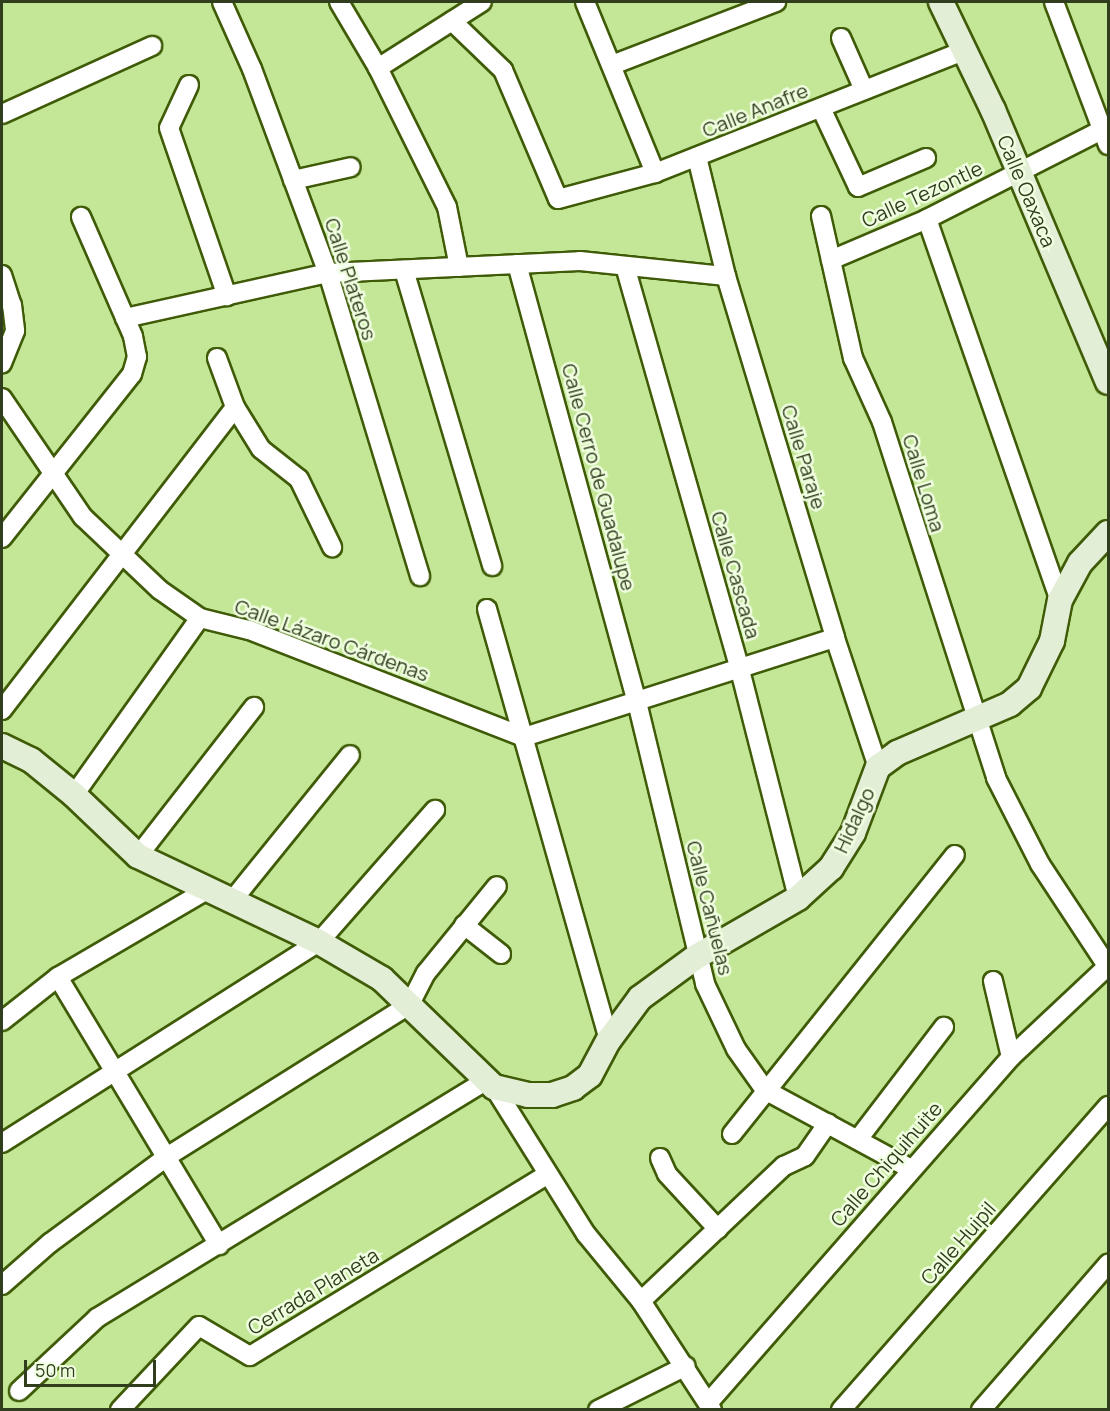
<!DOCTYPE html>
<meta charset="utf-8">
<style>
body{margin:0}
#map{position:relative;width:1110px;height:1411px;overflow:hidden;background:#c3e697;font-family:Manrope,sans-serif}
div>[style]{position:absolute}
.roads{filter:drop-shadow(2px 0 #3f5b07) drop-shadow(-2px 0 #3f5b07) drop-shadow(0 2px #3f5b07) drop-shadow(0 -2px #3f5b07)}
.street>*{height:18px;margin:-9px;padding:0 9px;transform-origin:9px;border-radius:9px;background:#fff}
.secondary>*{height:24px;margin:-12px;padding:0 12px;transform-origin:12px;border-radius:12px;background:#e3eed6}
span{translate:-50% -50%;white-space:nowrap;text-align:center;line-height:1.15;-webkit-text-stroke:5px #f0ffe0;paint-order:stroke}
.street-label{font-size:20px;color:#313e1e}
.frame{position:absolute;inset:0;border:3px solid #313e1e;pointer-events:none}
.scale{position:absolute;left:24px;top:1360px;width:132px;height:27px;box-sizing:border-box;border:3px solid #313e1e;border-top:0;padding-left:8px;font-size:18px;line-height:21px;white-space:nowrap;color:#313e1e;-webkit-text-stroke:4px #f0ffe0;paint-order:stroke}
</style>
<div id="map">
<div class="roads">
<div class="street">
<i style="left:222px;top:2px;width:73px;rotate:65.9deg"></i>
<i style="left:252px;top:69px;width:218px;rotate:69.6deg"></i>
<i style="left:328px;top:273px;width:317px;rotate:73.1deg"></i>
<i style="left:339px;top:2px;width:77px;rotate:59.4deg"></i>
<i style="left:378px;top:68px;width:155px;rotate:63.6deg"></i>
<i style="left:447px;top:207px;width:61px;rotate:78.7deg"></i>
<i style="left:585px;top:2px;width:185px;rotate:67.7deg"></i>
<i style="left:1054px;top:2px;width:153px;rotate:69.3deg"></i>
<i style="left:452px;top:21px;width:71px;rotate:43.9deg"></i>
<i style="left:503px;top:70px;width:140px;rotate:66.9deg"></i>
<i style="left:558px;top:199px;width:100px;rotate:-15deg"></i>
<i style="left:655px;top:173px;width:334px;rotate:-21.6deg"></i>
<i style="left:841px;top:38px;width:57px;rotate:66.1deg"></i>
<i style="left:612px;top:65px;width:176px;rotate:-21deg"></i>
<i style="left:378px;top:68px;width:123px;rotate:-32.4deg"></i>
<i style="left:189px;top:85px;width:47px;rotate:114.9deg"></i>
<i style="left:169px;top:128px;width:178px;rotate:71deg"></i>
<i style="left:821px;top:108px;width:87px;rotate:64.9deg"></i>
<i style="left:858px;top:187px;width:74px;rotate:-23.1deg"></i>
<i style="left:2px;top:114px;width:165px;rotate:-24.4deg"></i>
<i style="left:697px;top:157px;width:122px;rotate:76.3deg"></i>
<i style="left:726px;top:276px;width:378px;rotate:73.2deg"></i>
<i style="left:835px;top:638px;width:136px;rotate:71.6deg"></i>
<i style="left:293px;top:180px;width:59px;rotate:-12.6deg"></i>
<i style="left:821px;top:216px;width:146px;rotate:77.3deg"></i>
<i style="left:853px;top:358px;width:70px;rotate:65.6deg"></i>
<i style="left:882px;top:422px;width:374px;rotate:72.2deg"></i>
<i style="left:996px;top:778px;width:97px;rotate:62.9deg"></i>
<i style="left:1040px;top:864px;width:123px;rotate:56.6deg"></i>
<i style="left:927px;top:219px;width:404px;rotate:70.8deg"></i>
<i style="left:831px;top:260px;width:104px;rotate:-23.1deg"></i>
<i style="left:927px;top:219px;width:196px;rotate:-27deg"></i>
<i style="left:517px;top:264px;width:454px;rotate:74.7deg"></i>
<i style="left:637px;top:702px;width:290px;rotate:76.4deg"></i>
<i style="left:705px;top:984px;width:72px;rotate:64.5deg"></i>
<i style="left:736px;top:1049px;width:50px;rotate:54.7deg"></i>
<i style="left:765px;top:1090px;width:166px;rotate:28.4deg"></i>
<i style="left:625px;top:266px;width:420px;rotate:74.1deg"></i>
<i style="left:740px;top:670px;width:235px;rotate:75.7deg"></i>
<i style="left:404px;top:270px;width:309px;rotate:73.4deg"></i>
<i style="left:2px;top:275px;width:32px;rotate:72deg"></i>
<i style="left:12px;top:305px;width:26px;rotate:83deg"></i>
<i style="left:15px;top:331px;width:35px;rotate:112deg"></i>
<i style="left:125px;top:318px;width:208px;rotate:-12.5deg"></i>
<i style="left:328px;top:273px;width:252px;rotate:-2.7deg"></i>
<i style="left:580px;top:261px;width:147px;rotate:5.9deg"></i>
<i style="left:217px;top:358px;width:52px;rotate:69.8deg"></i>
<i style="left:235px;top:407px;width:49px;rotate:58.2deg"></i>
<i style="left:261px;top:449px;width:48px;rotate:38.3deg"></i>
<i style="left:299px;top:479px;width:76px;rotate:64.1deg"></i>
<i style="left:2px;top:398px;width:144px;rotate:55.8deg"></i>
<i style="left:83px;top:517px;width:106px;rotate:43.5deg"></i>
<i style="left:160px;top:590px;width:49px;rotate:35deg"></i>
<i style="left:200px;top:618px;width:50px;rotate:13.8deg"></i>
<i style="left:249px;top:630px;width:295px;rotate:21.3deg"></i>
<i style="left:2px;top:538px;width:209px;rotate:-51.6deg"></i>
<i style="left:132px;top:374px;width:18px;rotate:-74deg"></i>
<i style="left:137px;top:357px;width:21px;rotate:-101deg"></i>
<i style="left:133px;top:336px;width:130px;rotate:-113.6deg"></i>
<i style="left:487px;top:609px;width:448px;rotate:74.2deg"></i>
<i style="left:2px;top:710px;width:382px;rotate:-52.4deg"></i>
<i style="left:524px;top:737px;width:326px;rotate:-17.7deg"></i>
<i style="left:74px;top:795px;width:217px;rotate:-54.6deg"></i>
<i style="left:138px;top:856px;width:189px;rotate:-52.1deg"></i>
<i style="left:231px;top:902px;width:189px;rotate:-51deg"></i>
<i style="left:464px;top:925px;width:47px;rotate:38.1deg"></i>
<i style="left:58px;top:977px;width:313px;rotate:59deg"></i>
<i style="left:993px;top:981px;width:78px;rotate:76.7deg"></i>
<i style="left:2px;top:1021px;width:71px;rotate:-38.2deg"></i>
<i style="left:58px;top:977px;width:170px;rotate:-30.3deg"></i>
<i style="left:494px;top:1087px;width:173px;rotate:58deg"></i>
<i style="left:586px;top:1234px;width:87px;rotate:50.6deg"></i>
<i style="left:641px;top:1301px;width:130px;rotate:56.9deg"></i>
<i style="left:732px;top:1134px;width:357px;rotate:-51.4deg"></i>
<i style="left:859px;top:1138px;width:140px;rotate:-52.6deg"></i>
<i style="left:2px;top:1143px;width:375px;rotate:-32.4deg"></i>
<i style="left:319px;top:942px;width:176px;rotate:-48.7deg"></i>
<i style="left:660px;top:1158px;width:17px;rotate:66deg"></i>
<i style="left:667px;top:1174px;width:75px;rotate:47.2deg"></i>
<i style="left:2px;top:1285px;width:64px;rotate:-41.2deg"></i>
<i style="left:50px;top:1243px;width:147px;rotate:-36.4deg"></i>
<i style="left:168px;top:1156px;width:286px;rotate:-32.1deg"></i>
<i style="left:410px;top:1004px;width:35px;rotate:-63deg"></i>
<i style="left:426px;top:973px;width:112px;rotate:-50.8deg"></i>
<i style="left:641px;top:1301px;width:197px;rotate:-43.4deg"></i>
<i style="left:784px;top:1166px;width:23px;rotate:-25deg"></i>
<i style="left:805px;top:1156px;width:40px;rotate:-55.1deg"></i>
<i style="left:19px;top:1391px;width:107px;rotate:-43.1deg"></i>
<i style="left:97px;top:1318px;width:455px;rotate:-31.4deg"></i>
<i style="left:709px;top:1402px;width:459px;rotate:-48.8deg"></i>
<i style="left:1011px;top:1057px;width:133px;rotate:-43.2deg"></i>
<i style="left:120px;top:1410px;width:115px;rotate:-46.8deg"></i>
<i style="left:199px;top:1326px;width:59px;rotate:30.5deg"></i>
<i style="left:250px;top:1356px;width:349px;rotate:-31.4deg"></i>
<i style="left:598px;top:1410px;width:98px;rotate:-26.6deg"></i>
<i style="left:841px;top:1410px;width:405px;rotate:-48.7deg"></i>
<i style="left:981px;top:1410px;width:194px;rotate:-49deg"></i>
</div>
<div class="secondary">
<i style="left:941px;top:2px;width:120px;rotate:64.3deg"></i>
<i style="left:993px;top:110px;width:295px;rotate:67.1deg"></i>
<i style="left:2px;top:746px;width:32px;rotate:26deg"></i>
<i style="left:31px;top:760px;width:55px;rotate:39.1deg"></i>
<i style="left:74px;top:795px;width:88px;rotate:43.6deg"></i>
<i style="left:138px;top:856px;width:200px;rotate:25.4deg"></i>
<i style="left:319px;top:942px;width:73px;rotate:30.4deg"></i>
<i style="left:382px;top:979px;width:156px;rotate:44deg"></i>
<i style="left:494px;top:1087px;width:35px;rotate:13deg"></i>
<i style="left:528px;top:1095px;width:24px"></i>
<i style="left:552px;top:1095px;width:22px;rotate:-18deg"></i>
<i style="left:573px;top:1088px;width:21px;rotate:-37deg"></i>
<i style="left:590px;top:1075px;width:40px;rotate:-62deg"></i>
<i style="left:609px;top:1040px;width:52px;rotate:-53.6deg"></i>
<i style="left:640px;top:998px;width:69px;rotate:-36.2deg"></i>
<i style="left:696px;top:957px;width:118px;rotate:-30deg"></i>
<i style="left:798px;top:898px;width:45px;rotate:-42.3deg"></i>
<i style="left:831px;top:868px;width:41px;rotate:-57.8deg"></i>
<i style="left:853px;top:833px;width:71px;rotate:-69.3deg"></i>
<i style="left:878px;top:767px;width:24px;rotate:-36deg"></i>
<i style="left:897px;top:753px;width:123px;rotate:-23.4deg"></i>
<i style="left:1010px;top:704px;width:25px;rotate:-40deg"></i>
<i style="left:1029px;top:688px;width:52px;rotate:-63.9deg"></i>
<i style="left:1052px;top:641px;width:42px;rotate:-79deg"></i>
<i style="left:1060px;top:600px;width:42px;rotate:-61.6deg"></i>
<i style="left:1080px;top:563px;width:41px;rotate:-47deg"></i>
</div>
</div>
<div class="street-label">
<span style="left:755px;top:110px;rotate:-22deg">Calle Anafre</span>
<span style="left:1027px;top:191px;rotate:67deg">Calle Oaxaca</span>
<span style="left:922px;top:194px;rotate:-25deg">Calle Tezontle</span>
<span style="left:351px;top:279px;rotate:72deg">Calle Plateros</span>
<span style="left:804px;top:457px;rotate:73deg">Calle Paraje</span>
<span style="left:599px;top:477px;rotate:75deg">Calle Cerro de Guadalupe</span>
<span style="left:924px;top:483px;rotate:73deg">Calle Loma</span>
<span style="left:736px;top:575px;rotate:74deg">Calle Cascada</span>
<span style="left:332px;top:640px;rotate:20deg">Calle Lázaro Cárdenas</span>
<span style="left:854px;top:820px;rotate:-65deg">Hidalgo</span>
<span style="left:710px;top:908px;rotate:76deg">Calle Cañuelas</span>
<span style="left:886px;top:1164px;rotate:-49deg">Calle Chiquihuite</span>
<span style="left:958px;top:1243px;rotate:-49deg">Calle Huipil</span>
<span style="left:313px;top:1291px;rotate:-31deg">Cerrada Planeta</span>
</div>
<div class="frame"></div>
<div class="scale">50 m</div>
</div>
